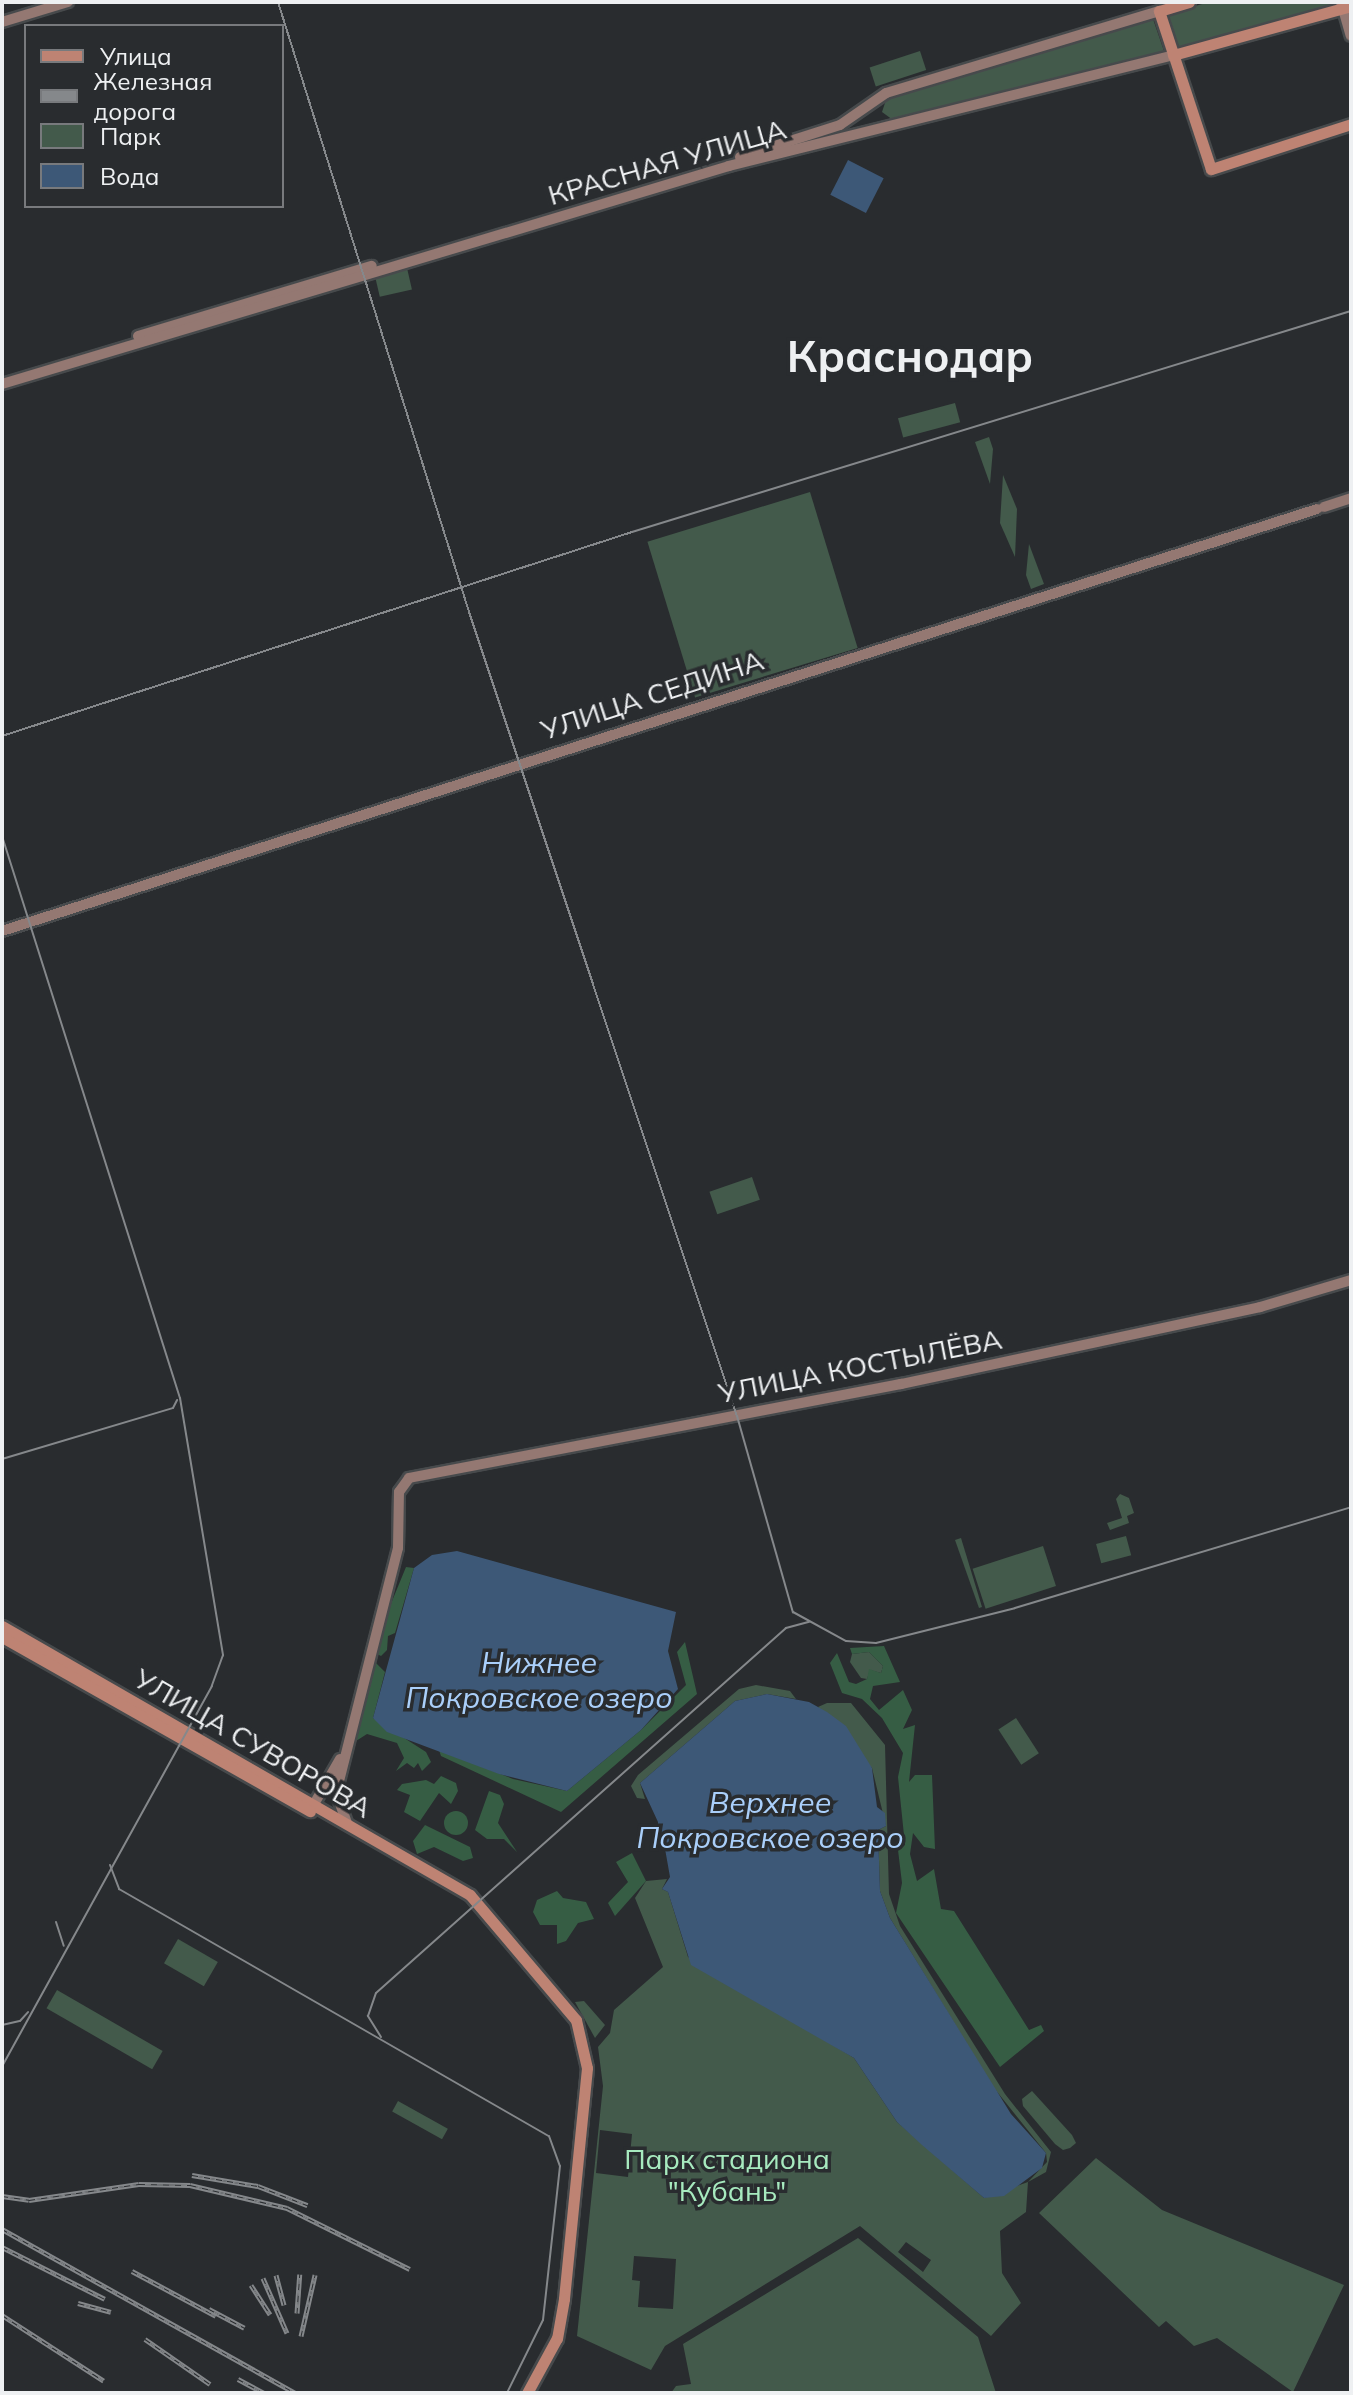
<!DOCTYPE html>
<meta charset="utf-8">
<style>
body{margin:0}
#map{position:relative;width:1353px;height:2395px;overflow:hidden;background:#292c2f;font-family:Mulish,sans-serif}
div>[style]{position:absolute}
.green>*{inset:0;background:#435a4b;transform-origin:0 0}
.forest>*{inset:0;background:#365d44}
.round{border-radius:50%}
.water>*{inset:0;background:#3d5877;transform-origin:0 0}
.roads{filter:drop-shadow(2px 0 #474a4c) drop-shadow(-2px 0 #474a4c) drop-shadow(0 2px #474a4c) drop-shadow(0 -2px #474a4c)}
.secondary>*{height:10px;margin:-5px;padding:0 5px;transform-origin:5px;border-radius:5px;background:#947872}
.primary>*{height:11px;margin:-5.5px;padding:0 5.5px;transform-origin:5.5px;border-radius:5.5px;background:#be8373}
.tram>*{height:2px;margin:-1px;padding:0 1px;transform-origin:1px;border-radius:1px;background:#85888b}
.rail>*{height:5px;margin-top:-2.5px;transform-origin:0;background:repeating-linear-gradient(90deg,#292c2f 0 6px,#85888b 0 12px);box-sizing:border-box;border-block:2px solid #85888b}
span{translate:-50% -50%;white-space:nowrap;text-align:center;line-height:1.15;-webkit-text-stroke:7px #292c2f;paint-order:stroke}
.street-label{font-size:28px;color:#eef0f2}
.park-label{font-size:28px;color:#a7eabf}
.water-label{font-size:30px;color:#aacffa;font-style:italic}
.town-label{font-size:44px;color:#eef0f2;font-weight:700}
.frame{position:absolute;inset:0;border:4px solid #eef0f2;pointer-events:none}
.legend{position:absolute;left:24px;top:24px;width:260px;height:184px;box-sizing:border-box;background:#292c2f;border:2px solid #787a7d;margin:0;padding:10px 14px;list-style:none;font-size:24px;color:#eef0f2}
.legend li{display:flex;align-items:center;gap:16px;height:40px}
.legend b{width:40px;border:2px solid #787a7d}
</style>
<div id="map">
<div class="green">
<i style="clip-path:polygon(1209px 2px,1336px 2px,1337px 4px,1179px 47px,1168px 14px)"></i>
<i style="clip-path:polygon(1153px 19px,1164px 51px,893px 120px,882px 112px,886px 100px)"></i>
<i style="left:920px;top:51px;width:20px;height:53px;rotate:72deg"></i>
<i style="left:407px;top:268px;width:22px;height:33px;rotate:77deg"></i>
<i style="left:955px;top:403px;width:20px;height:59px;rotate:75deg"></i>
<i style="clip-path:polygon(989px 437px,993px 449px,990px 484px,975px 442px)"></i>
<i style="clip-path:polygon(1003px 475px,1017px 509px,1015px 557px,1000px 523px)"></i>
<i style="left:810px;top:492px;width:163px;height:170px;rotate:73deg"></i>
<i style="clip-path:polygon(1029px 544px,1044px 584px,1031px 589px,1026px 575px)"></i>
<i style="left:752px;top:1177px;width:24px;height:45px;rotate:71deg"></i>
<i style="clip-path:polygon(1120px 1494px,1129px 1498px,1134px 1513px,1127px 1516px,1129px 1523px,1110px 1530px,1107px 1523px,1122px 1518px,1116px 1499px)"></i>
<i style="left:1126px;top:1536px;width:20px;height:31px;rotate:75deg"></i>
<i style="clip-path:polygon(961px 1538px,982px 1607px,979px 1608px,955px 1540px)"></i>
<i style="left:1043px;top:1546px;width:42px;height:74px;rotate:72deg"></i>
<i style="clip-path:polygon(869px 1652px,883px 1666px,881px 1673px,870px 1670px,867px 1679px,861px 1678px,850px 1662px,852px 1654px)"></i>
<i style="clip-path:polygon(756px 1685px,790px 1691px,796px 1699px,767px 1694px,735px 1701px,640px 1783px,645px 1799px,637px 1798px,631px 1786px,638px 1775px,739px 1689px)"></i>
<i style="clip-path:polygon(evenodd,827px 1703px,851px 1703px,885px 1745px,889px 1894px,900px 1926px,1005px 2094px,1051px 2152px,1046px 2172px,1028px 2182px,1026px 2212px,1000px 2231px,1002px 2273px,1021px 2303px,991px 2336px,860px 2226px,665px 2346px,651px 2370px,577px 2336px,603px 2086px,598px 2047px,610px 2033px,614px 2010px,663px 1967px,635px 1898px,646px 1881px,667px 1879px,662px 1889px,668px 1892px,688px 1957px,854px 2058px,897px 2122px,984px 2198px,1028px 2182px,1047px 2162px,1046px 2153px,994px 2088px,890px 1918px,880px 1891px,878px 1830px,886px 1826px,872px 1768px,818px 1707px,827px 1703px,600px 2130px,632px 2134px,628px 2177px,596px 2173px,600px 2130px,827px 1703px,906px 2242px,931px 2260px,923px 2272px,898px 2252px,906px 2242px,827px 1703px,634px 2256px,676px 2259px,673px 2309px,638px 2307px,640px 2281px,632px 2280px,634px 2256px)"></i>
<i style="left:1016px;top:1718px;width:42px;height:21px;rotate:57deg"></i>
<i style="left:178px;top:1939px;width:46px;height:28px;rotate:30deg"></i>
<i style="left:57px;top:1990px;width:122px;height:21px;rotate:30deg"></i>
<i style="clip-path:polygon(584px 2001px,605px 2025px,595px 2038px,575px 2002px)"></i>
<i style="clip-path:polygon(1032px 2091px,1072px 2135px,1076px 2143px,1070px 2148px,1063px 2150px,1055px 2144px,1023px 2106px,1022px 2099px)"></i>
<i style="left:398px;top:2101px;width:57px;height:12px;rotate:29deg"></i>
<i style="clip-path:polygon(1096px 2158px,1162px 2210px,1344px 2285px,1293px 2392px,1217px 2338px,1194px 2346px,1166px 2321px,1159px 2327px,1039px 2213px)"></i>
<i style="clip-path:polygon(858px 2238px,978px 2337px,996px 2393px,671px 2393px,676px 2386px,691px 2384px,683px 2344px)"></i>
</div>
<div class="forest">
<i style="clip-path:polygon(406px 1567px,414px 1568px,395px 1633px,388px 1636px,387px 1650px,381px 1656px,377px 1654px,383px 1623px)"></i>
<i style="clip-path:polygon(685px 1642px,697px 1694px,561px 1812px,441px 1756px,439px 1750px,513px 1779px,567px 1791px,641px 1730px,686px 1685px,677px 1652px)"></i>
<i style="clip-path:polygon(884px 1646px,900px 1682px,873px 1686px,870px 1699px,879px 1710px,903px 1690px,912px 1710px,903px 1729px,915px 1725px,909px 1782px,915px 1775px,932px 1775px,935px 1849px,924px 1847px,913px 1833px,910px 1854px,917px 1881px,934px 1869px,941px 1909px,954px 1911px,1029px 2030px,1041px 2025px,1044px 2031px,1000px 2067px,896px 1913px,902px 1883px,898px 1850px,905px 1845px,898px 1777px,903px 1753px,882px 1718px,862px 1699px,842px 1693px,830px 1663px,837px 1653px,849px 1682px,856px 1684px,867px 1679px,869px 1669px,881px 1673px,883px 1666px,869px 1652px,852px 1654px,850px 1648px)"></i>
<i style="clip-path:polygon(376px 1663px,385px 1672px,373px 1718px,426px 1752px,431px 1762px,422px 1771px,418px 1763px,414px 1768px,407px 1763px,396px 1771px,404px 1758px,397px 1743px,367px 1734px,356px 1741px)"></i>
<i style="clip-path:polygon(441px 1776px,456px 1783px,458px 1791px,451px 1804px,439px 1793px,420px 1821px,404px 1812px,410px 1795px,397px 1790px,402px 1784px,426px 1780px,434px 1784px)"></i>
<i style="clip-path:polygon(489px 1791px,500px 1795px,504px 1804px,498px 1823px,517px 1852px,504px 1839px,487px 1839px,475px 1830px)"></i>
<i class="round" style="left:444px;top:1811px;width:24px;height:24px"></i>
<i style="clip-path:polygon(425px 1825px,470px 1847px,473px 1858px,463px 1861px,434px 1847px,417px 1854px,413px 1841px)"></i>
<i style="clip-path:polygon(632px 1853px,646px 1881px,615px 1916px,608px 1903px,628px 1882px,616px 1862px)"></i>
<i style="clip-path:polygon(557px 1891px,563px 1898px,586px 1902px,594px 1919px,578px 1923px,566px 1941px,557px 1944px,557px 1925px,540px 1925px,533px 1912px,537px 1900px)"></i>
</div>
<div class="water">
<i style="left:848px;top:160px;width:40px;height:39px;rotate:27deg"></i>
<i style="clip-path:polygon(457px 1551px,676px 1612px,668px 1651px,678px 1689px,641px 1730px,567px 1791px,499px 1774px,387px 1732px,373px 1718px,414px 1568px,432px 1555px)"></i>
<i style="clip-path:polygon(767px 1694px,809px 1702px,827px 1712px,846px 1726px,872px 1768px,877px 1807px,885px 1813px,886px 1826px,878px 1830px,880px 1891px,890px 1918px,1011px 2114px,1046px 2153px,1042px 2168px,1004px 2196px,984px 2198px,922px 2145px,897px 2122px,854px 2058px,691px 1965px,668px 1892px,662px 1889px,670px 1877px,664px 1843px,657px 1843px,658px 1822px,640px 1783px,735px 1701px)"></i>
</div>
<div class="roads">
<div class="secondary">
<i style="left:1341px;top:2px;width:35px;rotate:74deg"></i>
<i style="left:2px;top:22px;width:69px;rotate:-16.9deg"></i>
<i style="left:740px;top:157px;width:105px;rotate:-17.7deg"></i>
<i style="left:840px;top:125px;width:56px;rotate:-34.8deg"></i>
<i style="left:886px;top:93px;width:285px;rotate:-16.7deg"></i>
<i style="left:138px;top:336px;width:244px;rotate:-16.7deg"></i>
<i style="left:2px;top:384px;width:759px;rotate:-16.69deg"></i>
<i style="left:729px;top:166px;width:458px;rotate:-14deg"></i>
<i style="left:1324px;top:507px;width:28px;rotate:-18deg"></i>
<i style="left:2px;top:931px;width:1381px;rotate:-17.79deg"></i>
<i style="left:310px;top:1811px;width:60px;rotate:-60deg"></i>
<i style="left:347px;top:1823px;width:32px;rotate:-110deg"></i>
<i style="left:336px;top:1793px;width:253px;rotate:-75.8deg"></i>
<i style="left:398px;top:1548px;width:56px;rotate:-89deg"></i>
<i style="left:399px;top:1492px;width:17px;rotate:-54deg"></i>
<i style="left:409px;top:1478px;width:501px;rotate:-10.82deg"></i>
<i style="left:901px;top:1384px;width:367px;rotate:-12.1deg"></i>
<i style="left:1260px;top:1307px;width:95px;rotate:-16.5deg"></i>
</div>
<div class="primary">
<i style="left:1189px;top:2px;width:31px;rotate:163deg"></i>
<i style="left:1159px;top:11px;width:166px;rotate:71.8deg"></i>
<i style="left:1211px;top:169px;width:147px;rotate:-17.8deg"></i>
<i style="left:1173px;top:55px;width:185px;rotate:-15.4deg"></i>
<i style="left:2px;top:1626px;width:540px;rotate:29.89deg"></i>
<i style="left:470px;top:1895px;width:164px;rotate:49.7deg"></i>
<i style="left:576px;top:2020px;width:49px;rotate:77.1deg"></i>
<i style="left:587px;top:2068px;width:232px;rotate:95.7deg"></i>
<i style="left:564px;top:2299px;width:40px;rotate:100deg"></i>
<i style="left:557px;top:2338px;width:63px;rotate:118.6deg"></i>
<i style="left:2px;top:1637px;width:354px;rotate:29.5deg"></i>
</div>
</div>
<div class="tram">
<i style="left:278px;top:2px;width:639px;rotate:72.61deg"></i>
<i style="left:469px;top:612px;width:847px;rotate:71.57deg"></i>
<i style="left:737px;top:1416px;width:204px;rotate:74.1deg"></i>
<i style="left:793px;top:1612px;width:60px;rotate:28.7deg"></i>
<i style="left:846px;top:1641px;width:30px;rotate:4deg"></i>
<i style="left:876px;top:1643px;width:143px;rotate:-14.1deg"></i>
<i style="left:1015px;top:1608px;width:351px;rotate:-16.7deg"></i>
<i style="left:2px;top:736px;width:662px;rotate:-17.94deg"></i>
<i style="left:632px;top:532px;width:752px;rotate:-17.09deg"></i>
<i style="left:2px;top:836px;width:590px;rotate:72.43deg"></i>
<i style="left:180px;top:1398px;width:261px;rotate:80.5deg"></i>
<i style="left:223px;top:1655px;width:33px;rotate:110deg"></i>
<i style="left:212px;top:1686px;width:434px;rotate:118.9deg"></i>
<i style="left:2px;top:1459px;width:178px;rotate:-16.6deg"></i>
<i style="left:173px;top:1408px;width:9px;rotate:-63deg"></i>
<i style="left:110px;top:1865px;width:26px;rotate:69deg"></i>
<i style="left:119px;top:1889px;width:496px;rotate:29.9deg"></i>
<i style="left:549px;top:2136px;width:32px;rotate:70deg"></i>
<i style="left:560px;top:2166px;width:155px;rotate:96.3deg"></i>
<i style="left:543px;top:2320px;width:81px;rotate:116.3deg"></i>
<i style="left:56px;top:1922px;width:25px;rotate:72deg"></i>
<i style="left:2px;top:2025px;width:18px;rotate:-13deg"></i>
<i style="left:20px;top:2021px;width:12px;rotate:-48deg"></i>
<i style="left:381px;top:2037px;width:25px;rotate:-122deg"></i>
<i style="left:368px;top:2016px;width:24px;rotate:-71deg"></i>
<i style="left:376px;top:1993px;width:549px;rotate:-41.68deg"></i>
<i style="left:786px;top:1628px;width:24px;rotate:-15deg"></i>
</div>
<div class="rail">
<i style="left:192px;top:2175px;width:67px;rotate:9.5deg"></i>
<i style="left:258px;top:2186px;width:53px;rotate:21.2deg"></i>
<i style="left:2px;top:2196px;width:27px;rotate:8deg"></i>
<i style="left:29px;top:2200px;width:111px;rotate:-8.3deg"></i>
<i style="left:139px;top:2184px;width:51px;rotate:1.1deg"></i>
<i style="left:190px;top:2185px;width:100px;rotate:13.3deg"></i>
<i style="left:287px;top:2208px;width:137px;rotate:26.4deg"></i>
<i style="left:2px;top:2229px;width:337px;rotate:29.2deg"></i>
<i style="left:2px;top:2247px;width:115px;rotate:26.8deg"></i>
<i style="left:132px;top:2271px;width:95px;rotate:28.2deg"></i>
<i style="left:276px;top:2275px;width:31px;rotate:75deg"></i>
<i style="left:263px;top:2278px;width:60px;rotate:66.4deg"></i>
<i style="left:251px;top:2285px;width:35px;rotate:57deg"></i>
<i style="left:78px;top:2303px;width:34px;rotate:15deg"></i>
<i style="left:209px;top:2309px;width:40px;rotate:28deg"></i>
<i style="left:297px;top:2313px;width:39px;rotate:-86deg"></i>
<i style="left:2px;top:2315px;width:121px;rotate:32.9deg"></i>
<i style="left:301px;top:2336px;width:63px;rotate:-77.1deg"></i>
<i style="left:145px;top:2339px;width:79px;rotate:34.7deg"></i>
<i style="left:238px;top:2379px;width:30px;rotate:28deg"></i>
</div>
<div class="street-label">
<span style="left:667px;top:162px;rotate:-16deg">КРАСНАЯ УЛИЦА</span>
<span style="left:652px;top:695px;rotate:-18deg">УЛИЦА СЕДИНА</span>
<span style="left:860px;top:1366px;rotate:-11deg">УЛИЦА КОСТЫЛЁВА</span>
<span style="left:253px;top:1743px;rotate:30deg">УЛИЦА СУВОРОВА</span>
</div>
<div class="park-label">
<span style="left:727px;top:2175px">Парк стадиона<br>"Кубань"</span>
</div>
<div class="water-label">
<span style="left:539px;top:1679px">Нижнее<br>Покровское озеро</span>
<span style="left:770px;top:1819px">Верхнее<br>Покровское озеро</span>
</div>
<div class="town-label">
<span style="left:910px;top:356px">Краснодар</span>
</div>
<div class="frame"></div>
<ul class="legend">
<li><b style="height:10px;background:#be8373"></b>Улица</li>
<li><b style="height:10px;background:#85888b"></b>Железная дорога</li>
<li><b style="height:22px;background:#435a4b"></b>Парк</li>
<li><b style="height:22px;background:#3d5877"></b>Вода</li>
</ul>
</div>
